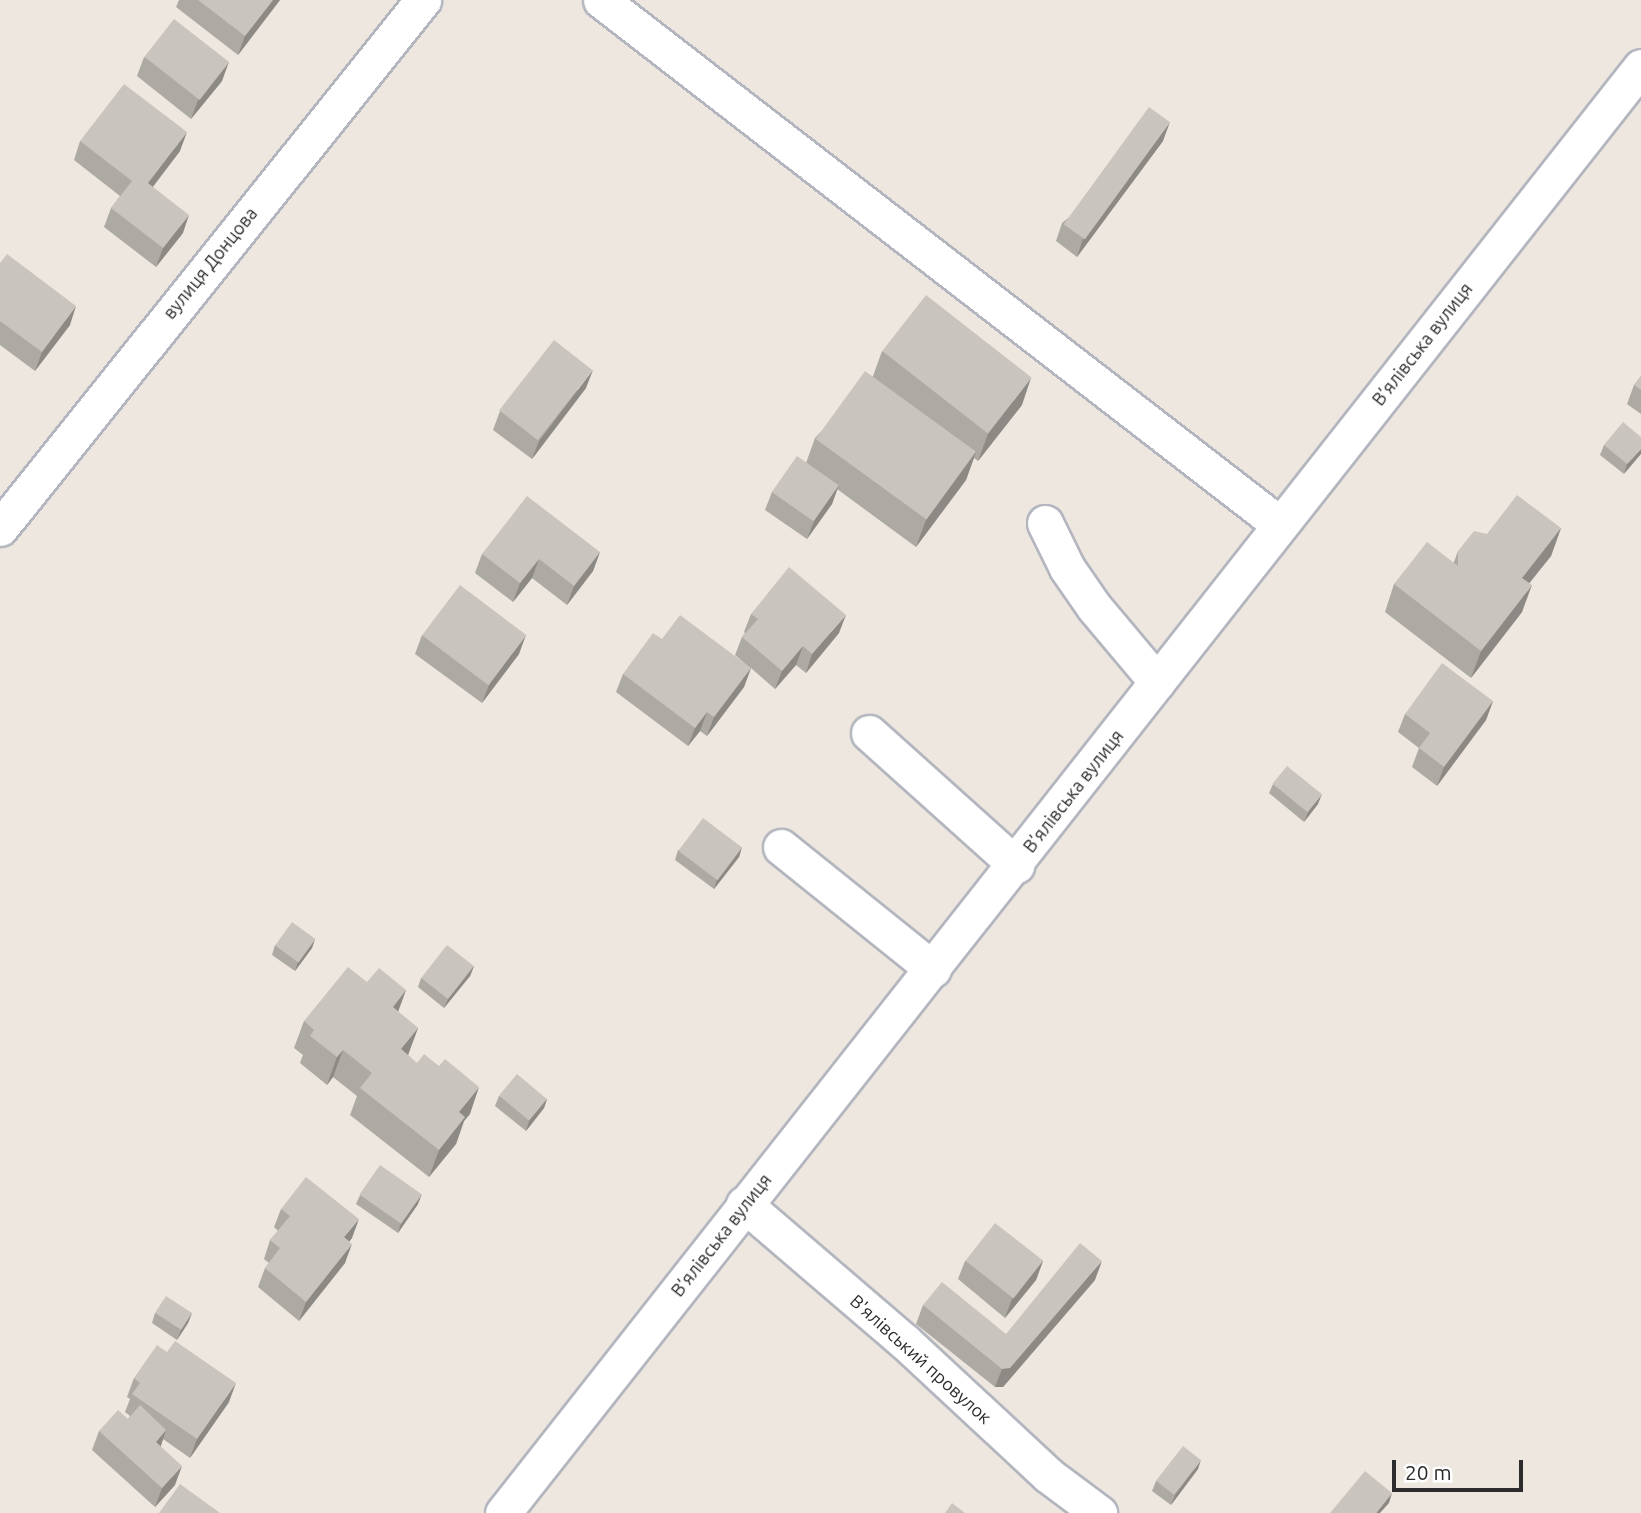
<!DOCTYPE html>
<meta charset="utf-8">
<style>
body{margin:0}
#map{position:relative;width:1641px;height:1513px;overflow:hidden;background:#ede7e0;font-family:Ubuntu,sans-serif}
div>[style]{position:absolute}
.roads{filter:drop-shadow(2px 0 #b3b6be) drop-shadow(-2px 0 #b3b6be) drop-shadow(0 2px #b3b6be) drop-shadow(0 -2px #b3b6be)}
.minor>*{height:35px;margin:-17.5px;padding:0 17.5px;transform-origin:17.5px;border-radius:17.5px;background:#fff}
.wall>*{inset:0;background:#ada9a3}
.shaded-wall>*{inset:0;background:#8d8a85}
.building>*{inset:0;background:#c9c5be;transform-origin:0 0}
span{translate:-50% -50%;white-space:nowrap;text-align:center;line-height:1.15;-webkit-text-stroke:5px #fff;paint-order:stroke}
.street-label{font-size:18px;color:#2c2c2c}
.scale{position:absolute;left:1392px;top:1460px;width:131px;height:32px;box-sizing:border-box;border:4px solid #2c2c2c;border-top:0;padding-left:9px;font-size:21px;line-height:24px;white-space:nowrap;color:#2c2c2c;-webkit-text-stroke:5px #fff;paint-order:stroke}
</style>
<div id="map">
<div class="roads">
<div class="minor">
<i style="left:601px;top:0;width:857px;rotate:37.7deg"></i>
<i style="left:1045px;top:523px;width:50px;rotate:63.9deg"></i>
<i style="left:1067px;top:568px;width:47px;rotate:55.3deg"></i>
<i style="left:1094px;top:607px;width:98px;rotate:50deg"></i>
<i style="left:0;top:528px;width:677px;rotate:-51.3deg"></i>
<i style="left:869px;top:733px;width:198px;rotate:41.9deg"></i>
<i style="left:781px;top:847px;width:195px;rotate:38.8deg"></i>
<i style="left:744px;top:1204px;width:211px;rotate:40.6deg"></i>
<i style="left:904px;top:1341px;width:197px;rotate:42.9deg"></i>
<i style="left:1048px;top:1475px;width:64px;rotate:36.7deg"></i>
<i style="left:503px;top:1513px;width:1840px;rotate:-51.8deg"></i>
</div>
</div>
<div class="wall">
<i style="clip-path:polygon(179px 0,280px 0,238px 55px,176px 7px)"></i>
<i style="clip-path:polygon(144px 57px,222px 81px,191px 119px,137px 76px)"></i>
<i style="clip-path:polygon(80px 141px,180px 151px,153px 187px,183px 233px,156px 267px,104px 227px,111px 208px,120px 196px,74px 160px)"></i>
<i style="clip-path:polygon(1163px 141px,1077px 257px,1056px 241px,1062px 223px)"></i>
<i style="clip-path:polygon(0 263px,70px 325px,35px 371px,0 345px)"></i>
<i style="clip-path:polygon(882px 351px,1022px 405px,978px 461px,974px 458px,966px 480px,916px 547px,837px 489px,832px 504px,807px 539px,765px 510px,772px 492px,806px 463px,815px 438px,873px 376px)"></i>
<i style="clip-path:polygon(1641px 376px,1641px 414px,1627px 404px,1634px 385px)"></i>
<i style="clip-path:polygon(586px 388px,532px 459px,493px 430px,500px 411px)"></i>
<i style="clip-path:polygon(1641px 437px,1624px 474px,1600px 455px,1604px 445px)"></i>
<i style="clip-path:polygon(1561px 528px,1551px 556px,1529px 583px,1522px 612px,1471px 678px,1385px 612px,1394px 584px,1454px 562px,1458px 551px,1487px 534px)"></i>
<i style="clip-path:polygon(600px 552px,593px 571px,567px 605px,532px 578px,513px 602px,475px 573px,482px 554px)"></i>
<i style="clip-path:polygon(751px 614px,839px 633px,806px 673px,796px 665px,775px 689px,751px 668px,744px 687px,707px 736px,700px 731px,688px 746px,616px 692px,623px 674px,662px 639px,750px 668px,735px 655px,742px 637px,745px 633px,744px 632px)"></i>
<i style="clip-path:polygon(422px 635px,519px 654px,482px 703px,415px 654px)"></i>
<i style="clip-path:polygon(1493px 701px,1486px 720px,1437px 786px,1412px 767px,1419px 748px,1398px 732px,1405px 714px)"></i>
<i style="clip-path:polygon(1273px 784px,1318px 804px,1304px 822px,1269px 793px)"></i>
<i style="clip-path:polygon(742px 847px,739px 857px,714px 889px,675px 860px,678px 850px)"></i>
<i style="clip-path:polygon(315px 939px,312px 948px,295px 971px,272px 955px,275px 945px)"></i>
<i style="clip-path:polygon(474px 966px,470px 976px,444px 1008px,418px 987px,421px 978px)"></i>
<i style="clip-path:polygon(367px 982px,406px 990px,398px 1012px,418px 1028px,408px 1055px,470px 1114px,464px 1121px,456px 1144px,429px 1177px,350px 1115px,357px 1096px,333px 1077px,327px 1085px,300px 1063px,303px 1055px,294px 1048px,304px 1021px)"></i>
<i style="clip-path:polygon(499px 1096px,547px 1099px,544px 1108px,526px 1131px,495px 1106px)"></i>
<i style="clip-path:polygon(360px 1195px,418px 1204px,398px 1233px,356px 1204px)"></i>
<i style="clip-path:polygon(281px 1209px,352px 1238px,349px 1242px,345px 1263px,299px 1321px,258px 1287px,265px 1268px,269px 1263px,264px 1259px,270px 1240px,278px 1231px,274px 1227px)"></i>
<i style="clip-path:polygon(965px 1261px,1043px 1261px,1036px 1280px,1005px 1318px,958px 1279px)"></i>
<i style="clip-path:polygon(1095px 1280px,1003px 1387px,995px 1387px,916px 1324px,923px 1305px,1006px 1334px)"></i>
<i style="clip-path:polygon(155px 1313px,192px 1313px,188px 1323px,177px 1340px,152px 1323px)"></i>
<i style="clip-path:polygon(134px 1378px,229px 1402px,190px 1458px,163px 1439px,160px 1446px,175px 1485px,155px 1507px,92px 1450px,99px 1431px,128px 1419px,130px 1416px,125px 1412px,130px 1399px,127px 1397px)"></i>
<i style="clip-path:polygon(1198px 1469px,1171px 1505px,1152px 1491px,1156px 1481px)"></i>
</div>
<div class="shaded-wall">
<i style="clip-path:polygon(273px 0,280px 0,238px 55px,245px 36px)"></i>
<i style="clip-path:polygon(229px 62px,222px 81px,191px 119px,198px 100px)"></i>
<i style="clip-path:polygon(1170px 122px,1163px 141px,1077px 257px,1083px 239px)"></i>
<i style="clip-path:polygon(187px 132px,180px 151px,141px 202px,148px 183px)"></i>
<i style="clip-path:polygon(189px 215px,183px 233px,156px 267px,163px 248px)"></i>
<i style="clip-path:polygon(76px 306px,70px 325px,35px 371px,42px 352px)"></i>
<i style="clip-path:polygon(593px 370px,586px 388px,532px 459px,539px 441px)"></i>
<i style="clip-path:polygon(1031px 378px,1022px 405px,978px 461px,988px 434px)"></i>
<i style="clip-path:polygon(1641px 449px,1641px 454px,1624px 474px,1627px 464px)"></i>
<i style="clip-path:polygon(976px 452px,966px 480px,916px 547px,926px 520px)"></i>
<i style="clip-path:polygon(839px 485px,832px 504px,807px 539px,814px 521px)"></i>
<i style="clip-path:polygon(1561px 528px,1551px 556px,1512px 605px,1522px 578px)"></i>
<i style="clip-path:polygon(600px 552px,593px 571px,567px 605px,574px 586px)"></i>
<i style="clip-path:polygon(539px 559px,532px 578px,513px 602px,520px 583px)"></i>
<i style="clip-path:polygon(1532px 585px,1522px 612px,1471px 678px,1481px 651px)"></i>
<i style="clip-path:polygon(846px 615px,839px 633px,806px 673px,812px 654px)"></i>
<i style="clip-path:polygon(526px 635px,519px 654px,482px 703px,489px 685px)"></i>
<i style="clip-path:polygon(803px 646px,796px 665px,775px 689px,782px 671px)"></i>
<i style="clip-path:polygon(751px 668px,744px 687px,707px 736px,714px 717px)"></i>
<i style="clip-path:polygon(1493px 701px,1486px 720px,1437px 786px,1444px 767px)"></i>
<i style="clip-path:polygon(707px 712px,700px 731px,688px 746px,695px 728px)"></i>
<i style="clip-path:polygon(1322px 794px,1318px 804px,1304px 822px,1308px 812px)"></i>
<i style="clip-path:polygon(742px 847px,739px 857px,714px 889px,717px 880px)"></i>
<i style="clip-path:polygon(315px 939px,312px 948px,295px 971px,298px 962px)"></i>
<i style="clip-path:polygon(474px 966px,470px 976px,444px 1008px,448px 999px)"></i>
<i style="clip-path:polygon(406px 990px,396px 1017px,393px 1007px)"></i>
<i style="clip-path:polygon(418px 1028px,408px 1055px,401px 1049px)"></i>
<i style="clip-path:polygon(343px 1050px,333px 1077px,327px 1085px,337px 1057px)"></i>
<i style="clip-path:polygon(479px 1087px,470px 1114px,464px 1121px,456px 1144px,429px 1177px,439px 1150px,459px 1112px)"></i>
<i style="clip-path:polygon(547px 1099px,544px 1108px,526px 1131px,529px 1121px)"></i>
<i style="clip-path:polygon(422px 1194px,418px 1204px,398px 1233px,401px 1223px)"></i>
<i style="clip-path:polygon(359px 1219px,352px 1238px,337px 1256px,344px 1237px)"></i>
<i style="clip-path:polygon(352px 1244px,345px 1263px,299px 1321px,306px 1302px)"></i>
<i style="clip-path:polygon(1043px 1261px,1036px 1280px,1005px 1318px,1012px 1299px)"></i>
<i style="clip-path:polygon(1102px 1261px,1095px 1280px,1003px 1387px,995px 1387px,1002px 1369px)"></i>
<i style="clip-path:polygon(192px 1313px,188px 1323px,177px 1340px,181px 1330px)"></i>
<i style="clip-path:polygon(236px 1383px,229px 1402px,190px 1458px,197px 1439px)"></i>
<i style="clip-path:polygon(166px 1430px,160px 1449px,156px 1442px)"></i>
<i style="clip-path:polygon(1201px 1460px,1198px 1469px,1171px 1505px,1175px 1495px)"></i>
<i style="clip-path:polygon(182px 1466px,175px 1485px,155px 1507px,162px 1488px)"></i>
<i style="clip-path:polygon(1392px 1493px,1389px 1503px,1380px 1513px,1376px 1513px)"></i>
</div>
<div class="building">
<i style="clip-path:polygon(198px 0,273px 0,245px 36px)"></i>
<i style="left:174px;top:19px;width:70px;height:48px;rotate:38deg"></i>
<i style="clip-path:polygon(124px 84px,187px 132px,148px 183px,189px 215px,163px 248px,111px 208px,132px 181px,80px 141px)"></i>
<i style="left:1149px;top:107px;width:26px;height:145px;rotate:36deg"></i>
<i style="clip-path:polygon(7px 254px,76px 306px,42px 352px,0 321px,0 263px)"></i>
<i style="left:926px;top:295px;width:134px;height:71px;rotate:38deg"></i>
<i style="left:554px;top:340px;width:49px;height:89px;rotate:38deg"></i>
<i style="left:865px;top:371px;width:137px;height:84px;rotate:36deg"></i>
<i style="clip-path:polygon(1641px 376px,1641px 390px,1634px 385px)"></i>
<i style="clip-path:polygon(1623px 422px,1641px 437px,1641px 449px,1627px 464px,1604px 445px)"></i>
<i style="left:797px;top:456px;width:51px;height:44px;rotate:35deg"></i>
<i style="clip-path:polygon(1517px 495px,1561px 528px,1522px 578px,1532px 585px,1481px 651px,1394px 584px,1427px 542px,1458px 566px,1458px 551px,1474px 531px,1487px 534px)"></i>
<i style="clip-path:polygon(527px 496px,600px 552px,574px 586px,539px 559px,520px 583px,482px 554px)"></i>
<i style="clip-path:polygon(789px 567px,846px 615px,812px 654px,803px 646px,782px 671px,742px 637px,758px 619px,751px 614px)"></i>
<i style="left:460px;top:585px;width:83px;height:63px;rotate:37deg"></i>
<i style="clip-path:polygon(680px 615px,751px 668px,714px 717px,707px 712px,695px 728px,623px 674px,653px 633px,662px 639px)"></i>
<i style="clip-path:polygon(1442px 663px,1493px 701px,1444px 767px,1419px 748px,1430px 733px,1405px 714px)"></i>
<i style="left:1287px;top:766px;width:45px;height:23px;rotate:39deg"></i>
<i style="left:703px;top:818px;width:49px;height:41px;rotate:37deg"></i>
<i style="left:292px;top:922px;width:29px;height:29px;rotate:36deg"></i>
<i style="left:447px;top:945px;width:34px;height:42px;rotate:38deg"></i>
<i style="clip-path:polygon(348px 967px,367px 982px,379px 968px,406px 990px,393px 1007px,418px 1028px,401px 1049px,417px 1063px,424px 1054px,439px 1066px,445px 1059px,479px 1087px,459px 1112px,465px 1117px,439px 1150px,360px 1088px,372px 1073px,343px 1050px,337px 1057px,310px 1036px,314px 1030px,304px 1021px)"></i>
<i style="left:517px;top:1074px;width:39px;height:28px;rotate:40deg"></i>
<i style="left:380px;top:1165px;width:51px;height:36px;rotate:35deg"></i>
<i style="clip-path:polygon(306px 1177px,359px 1219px,344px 1237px,352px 1244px,306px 1302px,265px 1268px,280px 1248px,270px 1240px,290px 1216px,281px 1209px)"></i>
<i style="left:995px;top:1223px;width:61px;height:48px;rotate:38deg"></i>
<i style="clip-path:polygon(1080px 1243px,1102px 1261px,1010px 1368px,1002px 1369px,923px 1305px,942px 1282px,1006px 1334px)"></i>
<i style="left:166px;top:1296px;width:31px;height:20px;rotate:33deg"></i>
<i style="clip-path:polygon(175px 1341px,236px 1383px,197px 1439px,132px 1394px,140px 1383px,134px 1378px,157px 1345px,167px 1352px)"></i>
<i style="clip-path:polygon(140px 1405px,166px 1430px,156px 1442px,182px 1466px,162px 1488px,99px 1431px,118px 1410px,128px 1419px)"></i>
<i style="left:1183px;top:1446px;width:23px;height:44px;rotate:38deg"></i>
<i style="clip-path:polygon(1365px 1471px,1392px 1493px,1376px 1513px,1330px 1513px)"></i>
<i style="clip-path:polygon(180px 1484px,220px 1513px,159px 1513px)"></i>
<i style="clip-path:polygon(952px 1503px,965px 1513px,945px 1513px)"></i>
</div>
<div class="street-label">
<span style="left:210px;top:263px;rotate:-51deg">вулиця Донцова</span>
<span style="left:1422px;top:344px;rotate:-52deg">В’ялівська вулиця</span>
<span style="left:1073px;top:791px;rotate:-52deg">В’ялівська вулиця</span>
<span style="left:721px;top:1235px;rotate:-52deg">В’ялівська вулиця</span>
<span style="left:921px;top:1359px;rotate:42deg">В'ялівський провулок</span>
</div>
<div class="scale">20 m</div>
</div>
